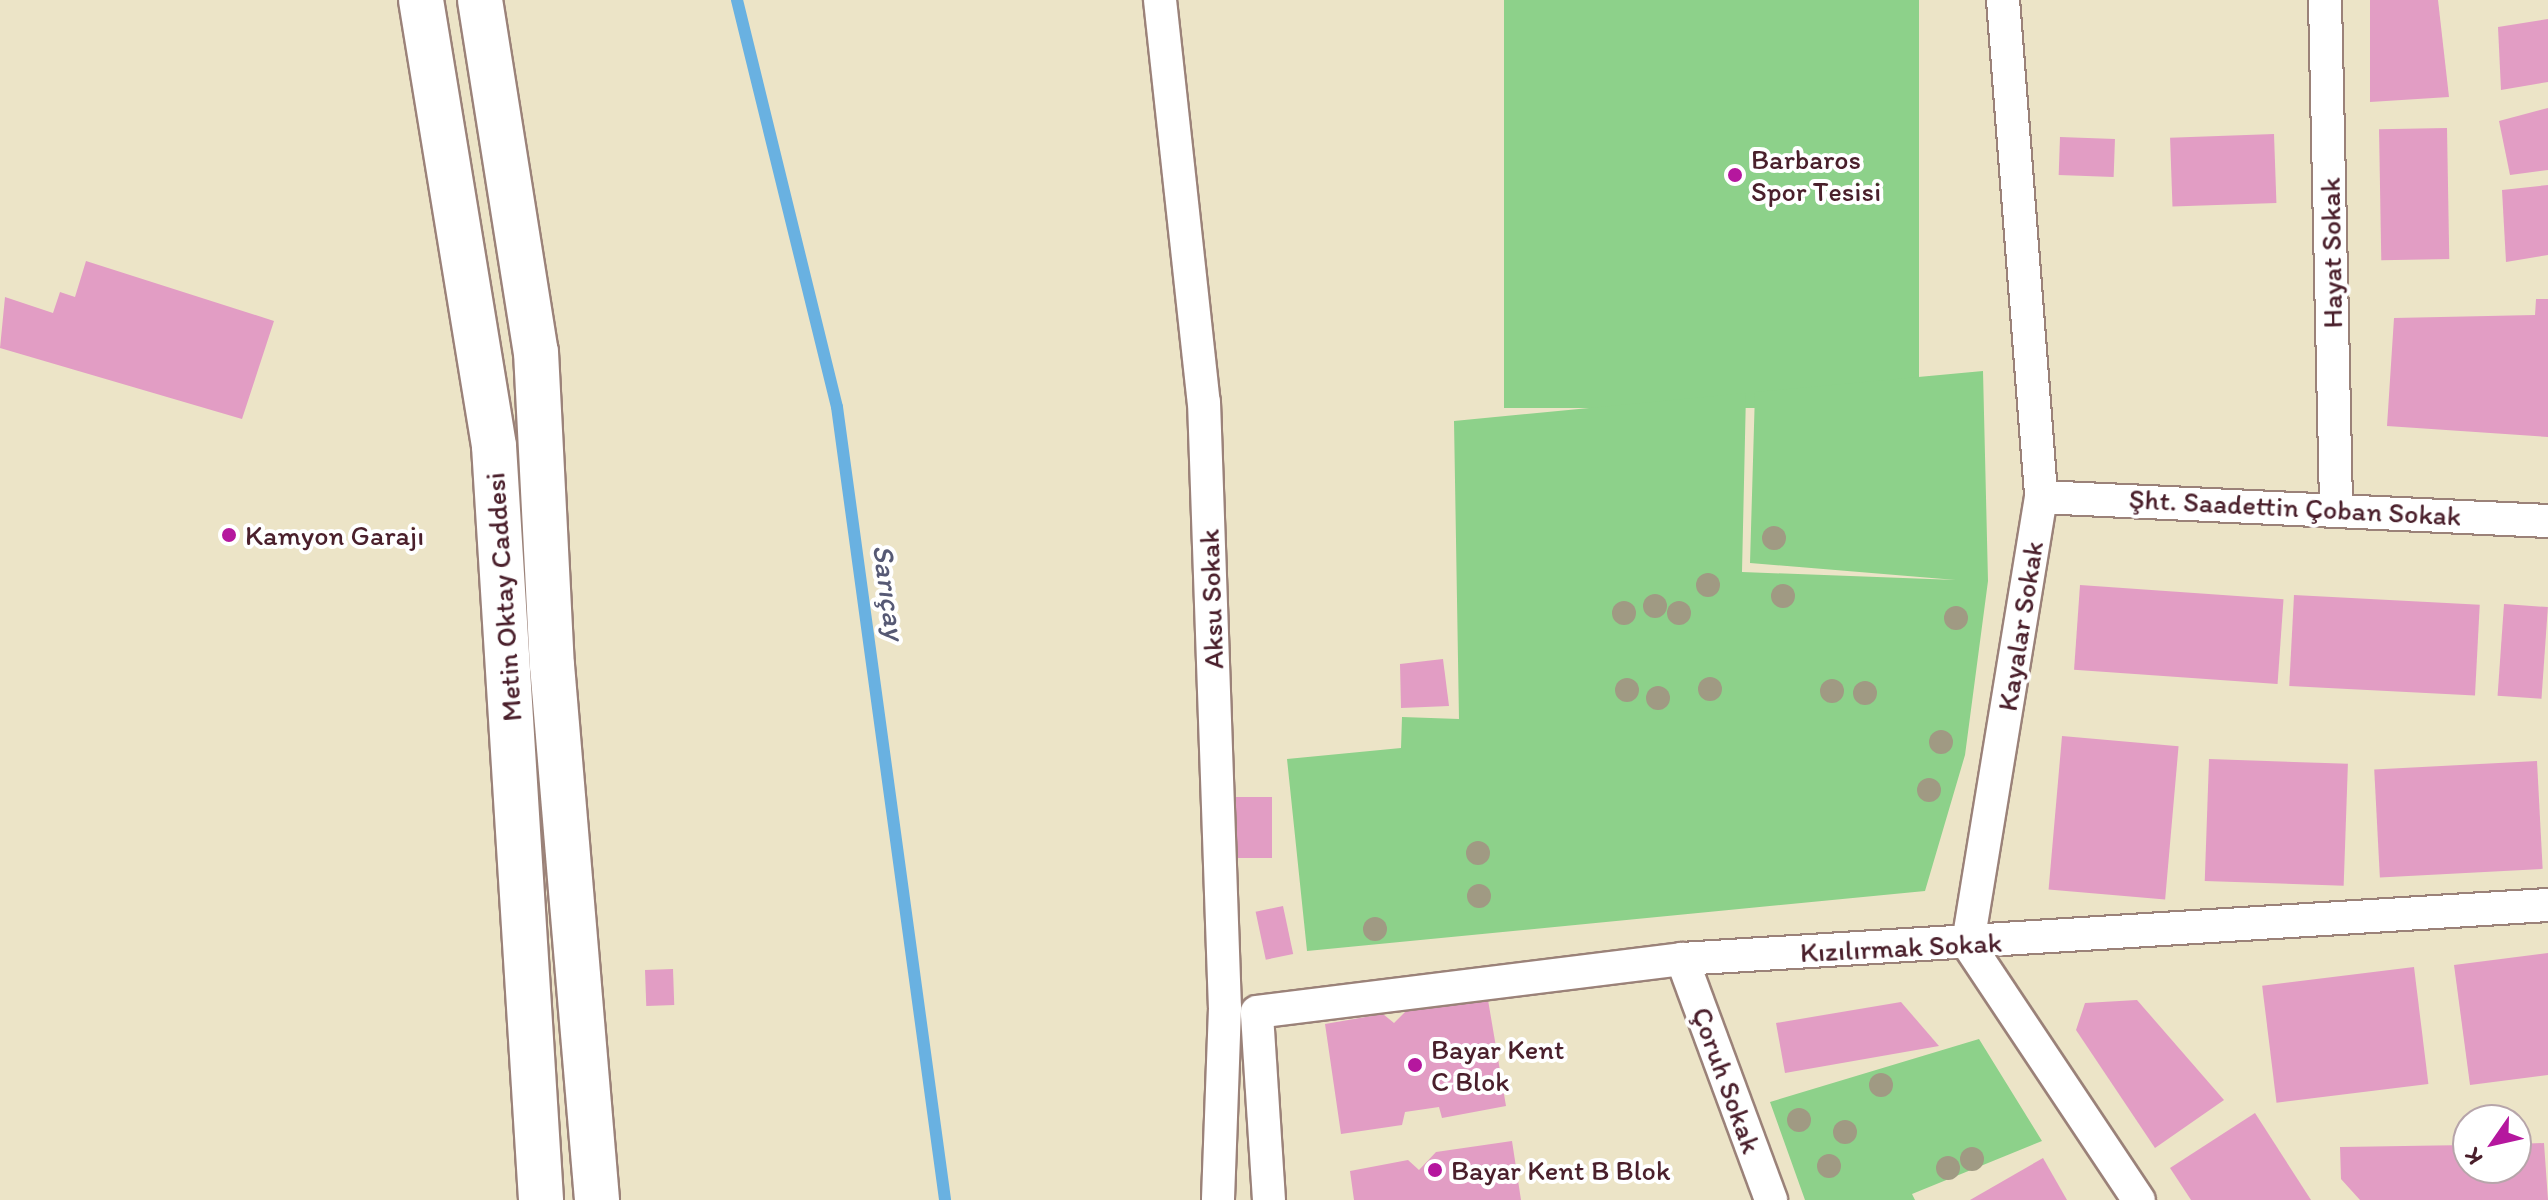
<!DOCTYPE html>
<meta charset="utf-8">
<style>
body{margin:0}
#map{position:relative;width:2548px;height:1200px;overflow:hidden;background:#ece4c7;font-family:Itim,sans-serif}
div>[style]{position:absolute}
.green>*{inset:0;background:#8dd18a;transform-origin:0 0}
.stream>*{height:12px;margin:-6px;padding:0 6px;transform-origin:6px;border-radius:6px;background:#69b1e1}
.building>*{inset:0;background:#e29dc4;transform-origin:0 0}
.roads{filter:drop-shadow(2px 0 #9b8279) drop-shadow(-2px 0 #9b8279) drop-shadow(0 2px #9b8279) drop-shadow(0 -2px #9b8279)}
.minor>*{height:32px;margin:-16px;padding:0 16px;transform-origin:16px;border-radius:16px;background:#fff}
.secondary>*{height:44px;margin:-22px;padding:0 22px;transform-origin:22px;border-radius:22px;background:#fff}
.trees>*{width:24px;height:24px;margin:-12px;border-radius:50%;background:#a09a83}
.dots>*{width:22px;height:22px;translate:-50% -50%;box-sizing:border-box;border:4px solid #fff;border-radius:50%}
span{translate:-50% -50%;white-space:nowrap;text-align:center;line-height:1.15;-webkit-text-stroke:8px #fff;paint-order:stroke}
.poi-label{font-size:28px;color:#4a1f2b}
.left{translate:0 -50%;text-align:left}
.street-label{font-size:28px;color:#4a1f2b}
.water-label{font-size:30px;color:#565974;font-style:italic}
.north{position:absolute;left:2452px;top:1104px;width:80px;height:80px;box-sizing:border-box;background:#fff;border:2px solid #b7a5aa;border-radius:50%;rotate:236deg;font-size:22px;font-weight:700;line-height:32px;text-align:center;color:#4a1f2b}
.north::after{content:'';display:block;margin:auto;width:28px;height:36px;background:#b5179e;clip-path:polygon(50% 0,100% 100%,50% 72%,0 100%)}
</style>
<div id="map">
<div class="green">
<i style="left:1504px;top:0;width:415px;height:408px"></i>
<i style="clip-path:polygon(1983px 371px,1988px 581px,1965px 755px,1925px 891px,1307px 951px,1287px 759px,1401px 748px,1402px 717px,1459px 719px,1454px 421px,1746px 393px,1742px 572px,1956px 580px,1750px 563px,1755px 392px)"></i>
<i style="clip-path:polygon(1979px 1039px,2042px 1141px,1912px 1194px,1915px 1200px,1805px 1200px,1770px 1102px)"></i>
</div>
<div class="stream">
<i style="left:737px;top:0;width:419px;rotate:76.2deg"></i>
<i style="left:837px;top:407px;width:800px;rotate:82.24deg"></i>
</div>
<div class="building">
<i style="clip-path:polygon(2370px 0,2438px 0,2449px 97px,2370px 102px)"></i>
<i style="clip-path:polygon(2548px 19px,2548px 82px,2501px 90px,2498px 27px)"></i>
<i style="clip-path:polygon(2548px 108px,2548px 170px,2510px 175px,2499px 121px)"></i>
<i style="left:2447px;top:128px;width:131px;height:68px;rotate:89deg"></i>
<i style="left:2274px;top:134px;width:69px;height:104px;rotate:88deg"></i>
<i style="left:2060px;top:137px;width:55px;height:38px;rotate:2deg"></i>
<i style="clip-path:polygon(2548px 185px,2548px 255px,2506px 262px,2502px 190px)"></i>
<i style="clip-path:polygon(86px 261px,274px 321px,242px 419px,0 348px,5px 297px,53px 313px,60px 292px,75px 297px)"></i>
<i style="clip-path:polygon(2536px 299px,2548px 299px,2548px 437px,2387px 426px,2394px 318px,2535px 315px)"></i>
<i style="left:2080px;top:585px;width:204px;height:85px;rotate:4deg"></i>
<i style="left:2294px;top:595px;width:186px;height:91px;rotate:3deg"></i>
<i style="left:2504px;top:604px;width:44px;height:92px;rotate:4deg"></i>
<i style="clip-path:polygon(1443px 659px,1449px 706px,1401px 708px,1400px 664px)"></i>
<i style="left:2062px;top:736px;width:117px;height:154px;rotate:5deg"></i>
<i style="left:2209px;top:759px;width:139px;height:122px;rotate:2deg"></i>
<i style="left:2537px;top:761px;width:108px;height:163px;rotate:87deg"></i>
<i style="left:1236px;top:797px;width:36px;height:61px"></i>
<i style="left:1283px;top:906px;width:49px;height:28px;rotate:78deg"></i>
<i style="clip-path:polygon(2548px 953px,2548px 1075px,2470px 1085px,2454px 965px)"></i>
<i style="left:2414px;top:967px;width:118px;height:153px;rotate:83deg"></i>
<i style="left:673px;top:969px;width:36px;height:28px;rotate:88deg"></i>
<i style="clip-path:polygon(1487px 994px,1506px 1106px,1442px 1118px,1439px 1107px,1405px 1112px,1402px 1125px,1341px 1134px,1325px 1024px,1383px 1014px,1394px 1023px,1411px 1006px)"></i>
<i style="clip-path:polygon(2137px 1000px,2224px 1100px,2155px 1148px,2076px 1030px,2085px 1003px)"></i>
<i style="clip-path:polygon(1901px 1002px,1939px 1046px,1785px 1073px,1776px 1023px)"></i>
<i style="clip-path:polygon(2255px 1113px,2311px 1200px,2191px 1200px,2170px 1168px)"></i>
<i style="clip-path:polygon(1512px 1141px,1521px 1200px,1354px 1200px,1350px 1171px,1408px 1160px,1419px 1170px,1436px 1152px)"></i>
<i style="clip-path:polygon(2544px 1143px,2548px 1200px,2360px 1200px,2341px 1179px,2340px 1147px,2468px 1145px,2468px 1168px,2516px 1168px,2516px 1144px)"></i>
<i style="clip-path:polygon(2043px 1158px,2067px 1200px,1970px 1200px)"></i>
</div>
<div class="roads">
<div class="minor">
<i style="left:1160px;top:0;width:404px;rotate:83.8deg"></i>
<i style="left:1204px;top:402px;width:606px;rotate:88.02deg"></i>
<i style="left:1225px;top:1008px;width:192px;rotate:92.1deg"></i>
<i style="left:2003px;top:0;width:498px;rotate:85.6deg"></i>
<i style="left:2041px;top:497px;width:453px;rotate:99.3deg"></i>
<i style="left:1968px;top:944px;width:308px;rotate:56.3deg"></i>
<i style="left:2325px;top:0;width:506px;rotate:88.75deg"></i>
<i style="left:2041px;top:497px;width:508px;rotate:2.71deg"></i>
<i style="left:1682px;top:959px;width:257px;rotate:69.7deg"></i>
<i style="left:1269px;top:1200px;width:188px;rotate:-93.7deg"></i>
<i style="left:1257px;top:1012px;width:428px;rotate:-7.1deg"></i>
<i style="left:1682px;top:959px;width:868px;rotate:-3.57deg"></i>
</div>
<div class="secondary">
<i style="left:421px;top:0;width:452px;rotate:80.7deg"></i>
<i style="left:494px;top:446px;width:755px;rotate:86.43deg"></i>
<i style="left:480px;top:0;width:356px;rotate:81deg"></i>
<i style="left:536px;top:352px;width:313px;rotate:87.1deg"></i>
<i style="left:552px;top:665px;width:537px;rotate:85.19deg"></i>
</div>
</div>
<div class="trees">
<i style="left:1774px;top:538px"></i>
<i style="left:1708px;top:585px"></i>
<i style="left:1783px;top:596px"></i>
<i style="left:1655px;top:606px"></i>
<i style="left:1624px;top:613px"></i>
<i style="left:1679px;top:613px"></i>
<i style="left:1956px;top:618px"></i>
<i style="left:1710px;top:689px"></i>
<i style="left:1627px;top:690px"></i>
<i style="left:1832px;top:691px"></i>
<i style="left:1865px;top:693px"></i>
<i style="left:1658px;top:698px"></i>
<i style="left:1941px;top:742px"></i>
<i style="left:1929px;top:790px"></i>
<i style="left:1478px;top:853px"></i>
<i style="left:1479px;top:896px"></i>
<i style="left:1375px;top:929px"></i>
<i style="left:1881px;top:1085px"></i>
<i style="left:1799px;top:1120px"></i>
<i style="left:1845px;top:1132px"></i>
<i style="left:1972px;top:1159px"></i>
<i style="left:1829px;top:1166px"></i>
<i style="left:1948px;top:1168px"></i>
</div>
<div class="dots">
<i style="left:1735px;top:175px;background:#b5179e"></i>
<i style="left:229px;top:535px;background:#b5179e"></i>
<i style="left:1415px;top:1065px;background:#b5179e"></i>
<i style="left:1435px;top:1170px;background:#b5179e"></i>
</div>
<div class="poi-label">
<span class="left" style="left:1751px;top:175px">Barbaros<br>Spor Tesisi</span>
<span class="left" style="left:245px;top:535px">Kamyon Garajı</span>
<span class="left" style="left:1431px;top:1065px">Bayar Kent<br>C Blok</span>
<span class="left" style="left:1451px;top:1170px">Bayar Kent B Blok</span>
</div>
<div class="street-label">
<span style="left:2331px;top:253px;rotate:-91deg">Hayat Sokak</span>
<span style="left:2295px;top:507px;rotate:3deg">Şht. Saadettin Çoban Sokak</span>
<span style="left:503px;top:597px;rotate:-94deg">Metin Oktay Caddesi</span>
<span style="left:1211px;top:599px;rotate:-92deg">Aksu Sokak</span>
<span style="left:2020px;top:626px;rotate:-81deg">Kayalar Sokak</span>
<span style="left:1901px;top:947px;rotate:-3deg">Kızılırmak Sokak</span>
<span style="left:1727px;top:1080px;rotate:70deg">Çoruh Sokak</span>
</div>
<div class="water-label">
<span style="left:889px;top:592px;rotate:82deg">Sarıçay</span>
</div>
<div class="north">K</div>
</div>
